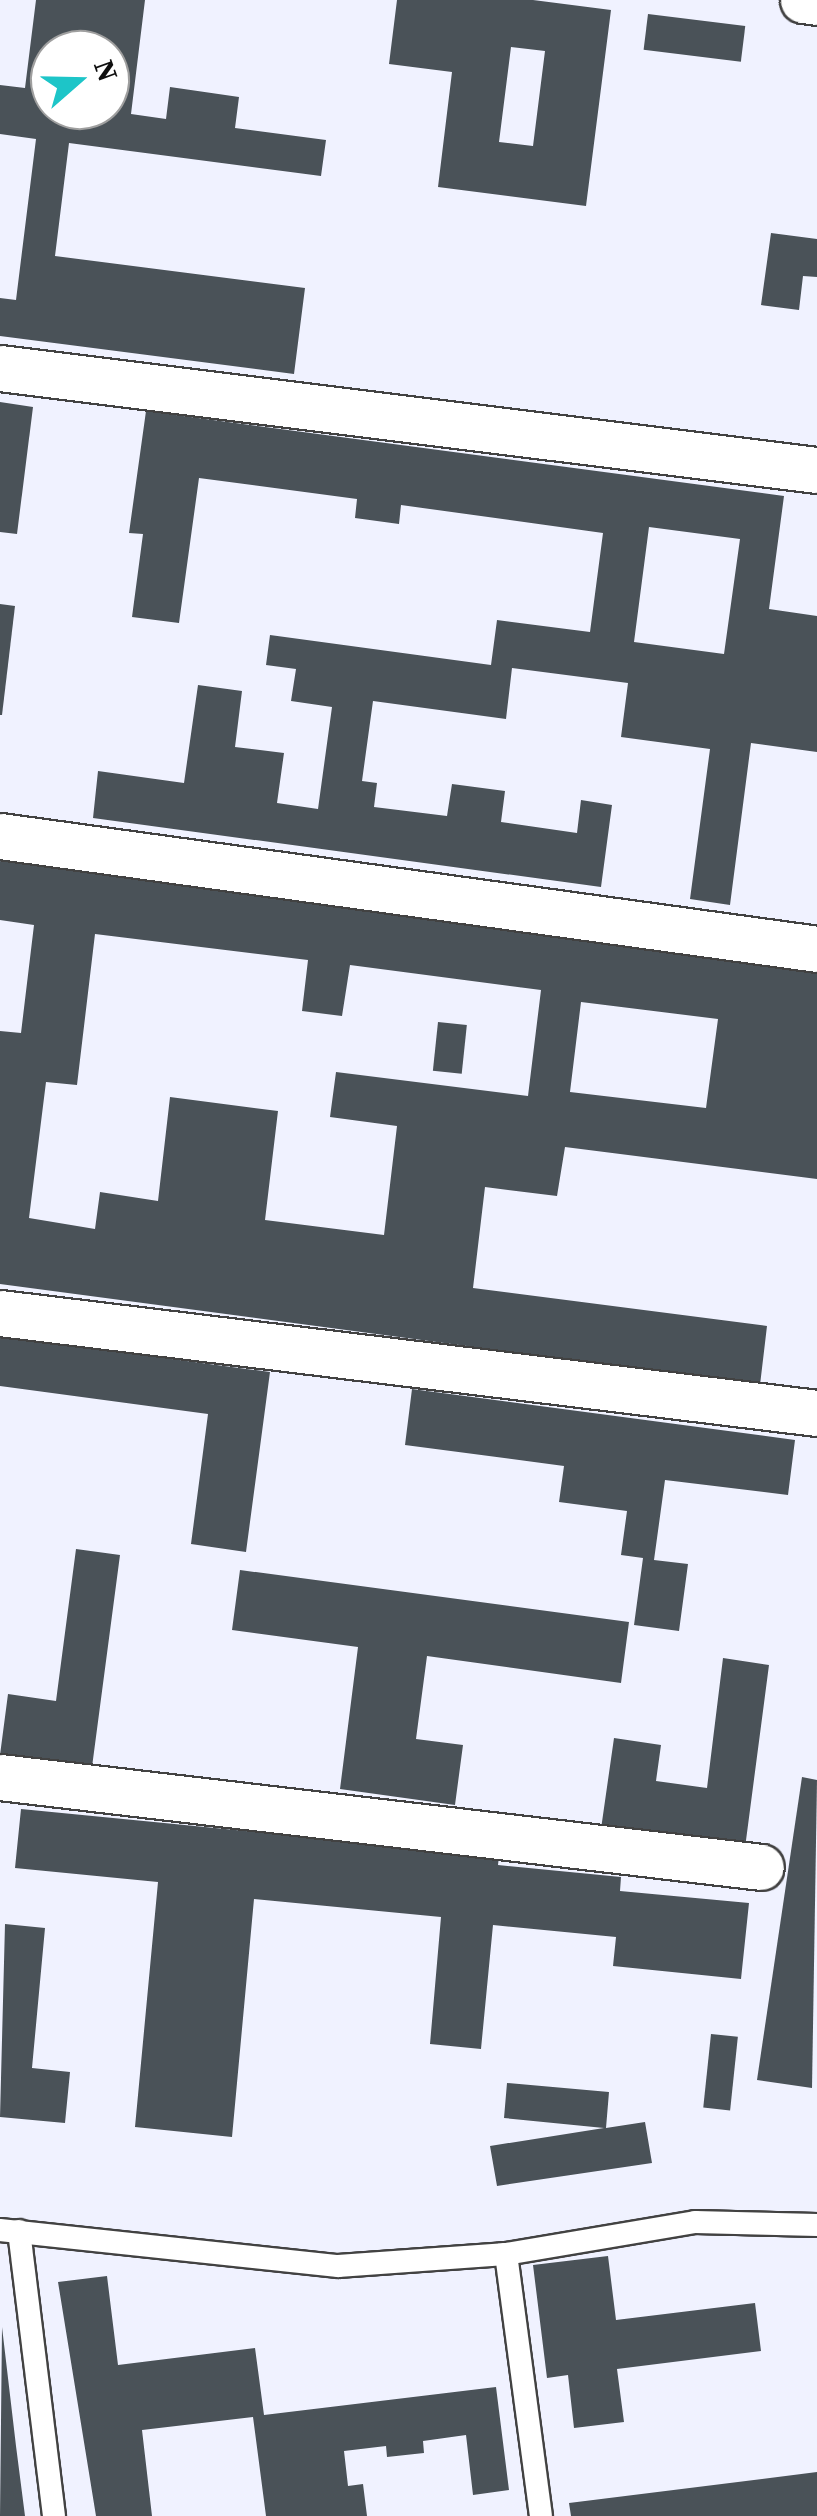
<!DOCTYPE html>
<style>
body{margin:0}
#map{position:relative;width:817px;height:2516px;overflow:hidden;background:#f0f2ff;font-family:"Source Serif 4",serif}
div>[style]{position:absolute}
.building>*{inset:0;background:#4a5258;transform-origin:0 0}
.roads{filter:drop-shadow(2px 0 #424242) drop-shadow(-2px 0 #424242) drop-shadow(0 2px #424242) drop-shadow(0 -2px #424242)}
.lane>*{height:22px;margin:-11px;padding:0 11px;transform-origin:11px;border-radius:11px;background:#fff}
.street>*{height:45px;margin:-22.5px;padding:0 22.5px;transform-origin:22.5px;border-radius:22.5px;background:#fff}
span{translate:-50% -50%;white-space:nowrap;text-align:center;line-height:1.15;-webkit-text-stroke:10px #fff;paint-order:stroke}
.north{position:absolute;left:30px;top:30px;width:100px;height:100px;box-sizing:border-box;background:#fff;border:2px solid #9f9f9f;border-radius:50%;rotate:70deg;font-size:28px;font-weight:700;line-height:40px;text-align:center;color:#0f0f0f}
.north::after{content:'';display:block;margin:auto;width:35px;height:45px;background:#1dc5c8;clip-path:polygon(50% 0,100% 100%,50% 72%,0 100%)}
</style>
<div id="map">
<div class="building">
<i style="clip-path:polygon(evenodd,36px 0,145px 0,131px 114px,166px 119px,170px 87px,239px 97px,235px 128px,326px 140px,321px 176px,69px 143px,55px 256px,305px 288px,294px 374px,0 336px,0 298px,16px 300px,36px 139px,0 134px,0 85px,25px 88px,36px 0,50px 50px,110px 50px,110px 110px,50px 110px,50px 50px)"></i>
<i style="clip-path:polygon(evenodd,397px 0,533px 0,611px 10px,586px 206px,438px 187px,452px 72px,389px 64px,397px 0,511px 47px,545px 51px,533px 146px,499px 142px,511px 47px)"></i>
<i style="left:648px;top:14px;width:98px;height:36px;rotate:7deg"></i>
<i style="clip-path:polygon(771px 233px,817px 239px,817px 277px,803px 276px,799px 310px,761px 305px)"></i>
<i style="clip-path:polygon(0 402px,33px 407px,17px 534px,0 532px)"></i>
<i style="clip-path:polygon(evenodd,146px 411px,784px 496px,769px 609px,817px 616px,817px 752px,751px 743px,730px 905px,690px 899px,710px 749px,621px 737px,628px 683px,512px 668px,506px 719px,373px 701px,362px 781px,377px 783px,374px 807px,447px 816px,452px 784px,505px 791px,501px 822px,577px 833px,581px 800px,612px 805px,601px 887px,93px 818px,98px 771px,184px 783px,198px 685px,242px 691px,235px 747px,284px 753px,277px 803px,318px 809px,332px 707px,291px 701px,296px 669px,266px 665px,270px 635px,491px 665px,497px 620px,590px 632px,603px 533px,401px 505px,399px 524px,355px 518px,357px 499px,199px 478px,179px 623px,132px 617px,143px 534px,129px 533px,146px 411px,649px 527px,740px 539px,724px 654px,634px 642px,649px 527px)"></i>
<i style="clip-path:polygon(0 604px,15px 606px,2px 715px,0 715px)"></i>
<i style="clip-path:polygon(evenodd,0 861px,817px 965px,817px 1179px,565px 1147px,557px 1196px,485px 1187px,473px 1288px,767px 1326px,760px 1385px,0 1284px,0 1031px,21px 1033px,34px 925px,0 920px,0 861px,95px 934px,308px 960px,302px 1011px,342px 1016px,350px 965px,541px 990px,528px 1096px,336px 1072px,330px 1117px,397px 1126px,384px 1235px,265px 1220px,278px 1111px,170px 1097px,158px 1201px,100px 1192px,95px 1229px,29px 1218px,46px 1082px,77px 1085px,95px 934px,0 861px,581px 1002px,718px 1019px,706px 1108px,570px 1092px,581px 1002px)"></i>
<i style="left:438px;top:1022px;width:29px;height:49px;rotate:6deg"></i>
<i style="clip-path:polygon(0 1336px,270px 1372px,246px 1552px,191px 1544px,208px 1414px,0 1386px)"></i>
<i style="clip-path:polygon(412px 1389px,795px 1440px,788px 1495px,665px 1480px,654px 1560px,688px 1564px,679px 1631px,634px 1625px,643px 1558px,621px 1555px,627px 1511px,559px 1502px,564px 1466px,405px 1445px)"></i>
<i style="clip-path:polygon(76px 1549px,120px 1555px,92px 1767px,0 1755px,8px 1694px,56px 1701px)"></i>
<i style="clip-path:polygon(240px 1570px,629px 1622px,621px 1683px,427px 1656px,416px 1739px,463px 1745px,455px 1805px,340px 1789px,358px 1647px,232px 1630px)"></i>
<i style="clip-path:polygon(723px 1658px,769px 1665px,745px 1848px,601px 1829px,614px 1738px,661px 1745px,656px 1781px,707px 1788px)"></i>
<i style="clip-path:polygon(802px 1777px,817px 1780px,812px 2088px,757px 2080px)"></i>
<i style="clip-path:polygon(21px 1809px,499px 1856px,498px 1865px,621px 1877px,620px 1891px,749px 1903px,741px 1979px,613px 1966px,616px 1937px,493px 1925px,481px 2049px,430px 2044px,441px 1917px,254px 1899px,232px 2137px,135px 2127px,158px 1882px,15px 1868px)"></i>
<i style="clip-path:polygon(5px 1924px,45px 1928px,32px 2068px,70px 2072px,65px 2123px,0 2117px)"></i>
<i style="left:711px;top:2034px;width:27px;height:74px;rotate:6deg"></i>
<i style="clip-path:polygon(507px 2083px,609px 2092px,606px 2128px,645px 2122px,652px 2163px,497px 2186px,490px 2146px,604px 2128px,504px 2118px)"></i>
<i style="clip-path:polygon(608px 2256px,616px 2320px,755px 2303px,761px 2351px,617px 2369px,624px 2422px,574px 2428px,568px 2375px,547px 2378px,533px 2265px)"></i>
<i style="clip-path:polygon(107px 2276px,118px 2365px,255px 2348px,264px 2415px,496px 2387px,509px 2490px,473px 2495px,466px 2435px,423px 2441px,424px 2453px,387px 2457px,386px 2446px,344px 2451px,348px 2486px,363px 2484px,367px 2516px,266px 2516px,253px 2417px,142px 2430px,152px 2516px,96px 2516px,58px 2282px)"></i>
<i style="clip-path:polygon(2px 2327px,16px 2446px,25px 2516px,0 2516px)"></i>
<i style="clip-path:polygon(817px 2472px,817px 2516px,571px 2516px,569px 2503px)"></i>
</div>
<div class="roads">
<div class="lane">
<i style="left:0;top:2230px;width:340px;rotate:6.1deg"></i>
<i style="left:338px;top:2266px;width:168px;rotate:-4.1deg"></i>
<i style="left:506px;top:2254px;width:192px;rotate:-9.6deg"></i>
<i style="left:695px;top:2222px;width:122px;rotate:1.4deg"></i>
<i style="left:19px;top:2231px;width:287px;rotate:83deg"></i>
<i style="left:506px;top:2254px;width:264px;rotate:82.4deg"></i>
</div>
<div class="street">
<i style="left:803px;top:0;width:14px;rotate:8deg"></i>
<i style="left:0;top:368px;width:823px;rotate:7.12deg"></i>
<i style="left:0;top:836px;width:825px;rotate:7.87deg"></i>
<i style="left:0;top:1313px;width:823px;rotate:6.98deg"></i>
<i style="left:0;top:1777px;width:766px;rotate:6.74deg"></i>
</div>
</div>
<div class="north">N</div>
</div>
